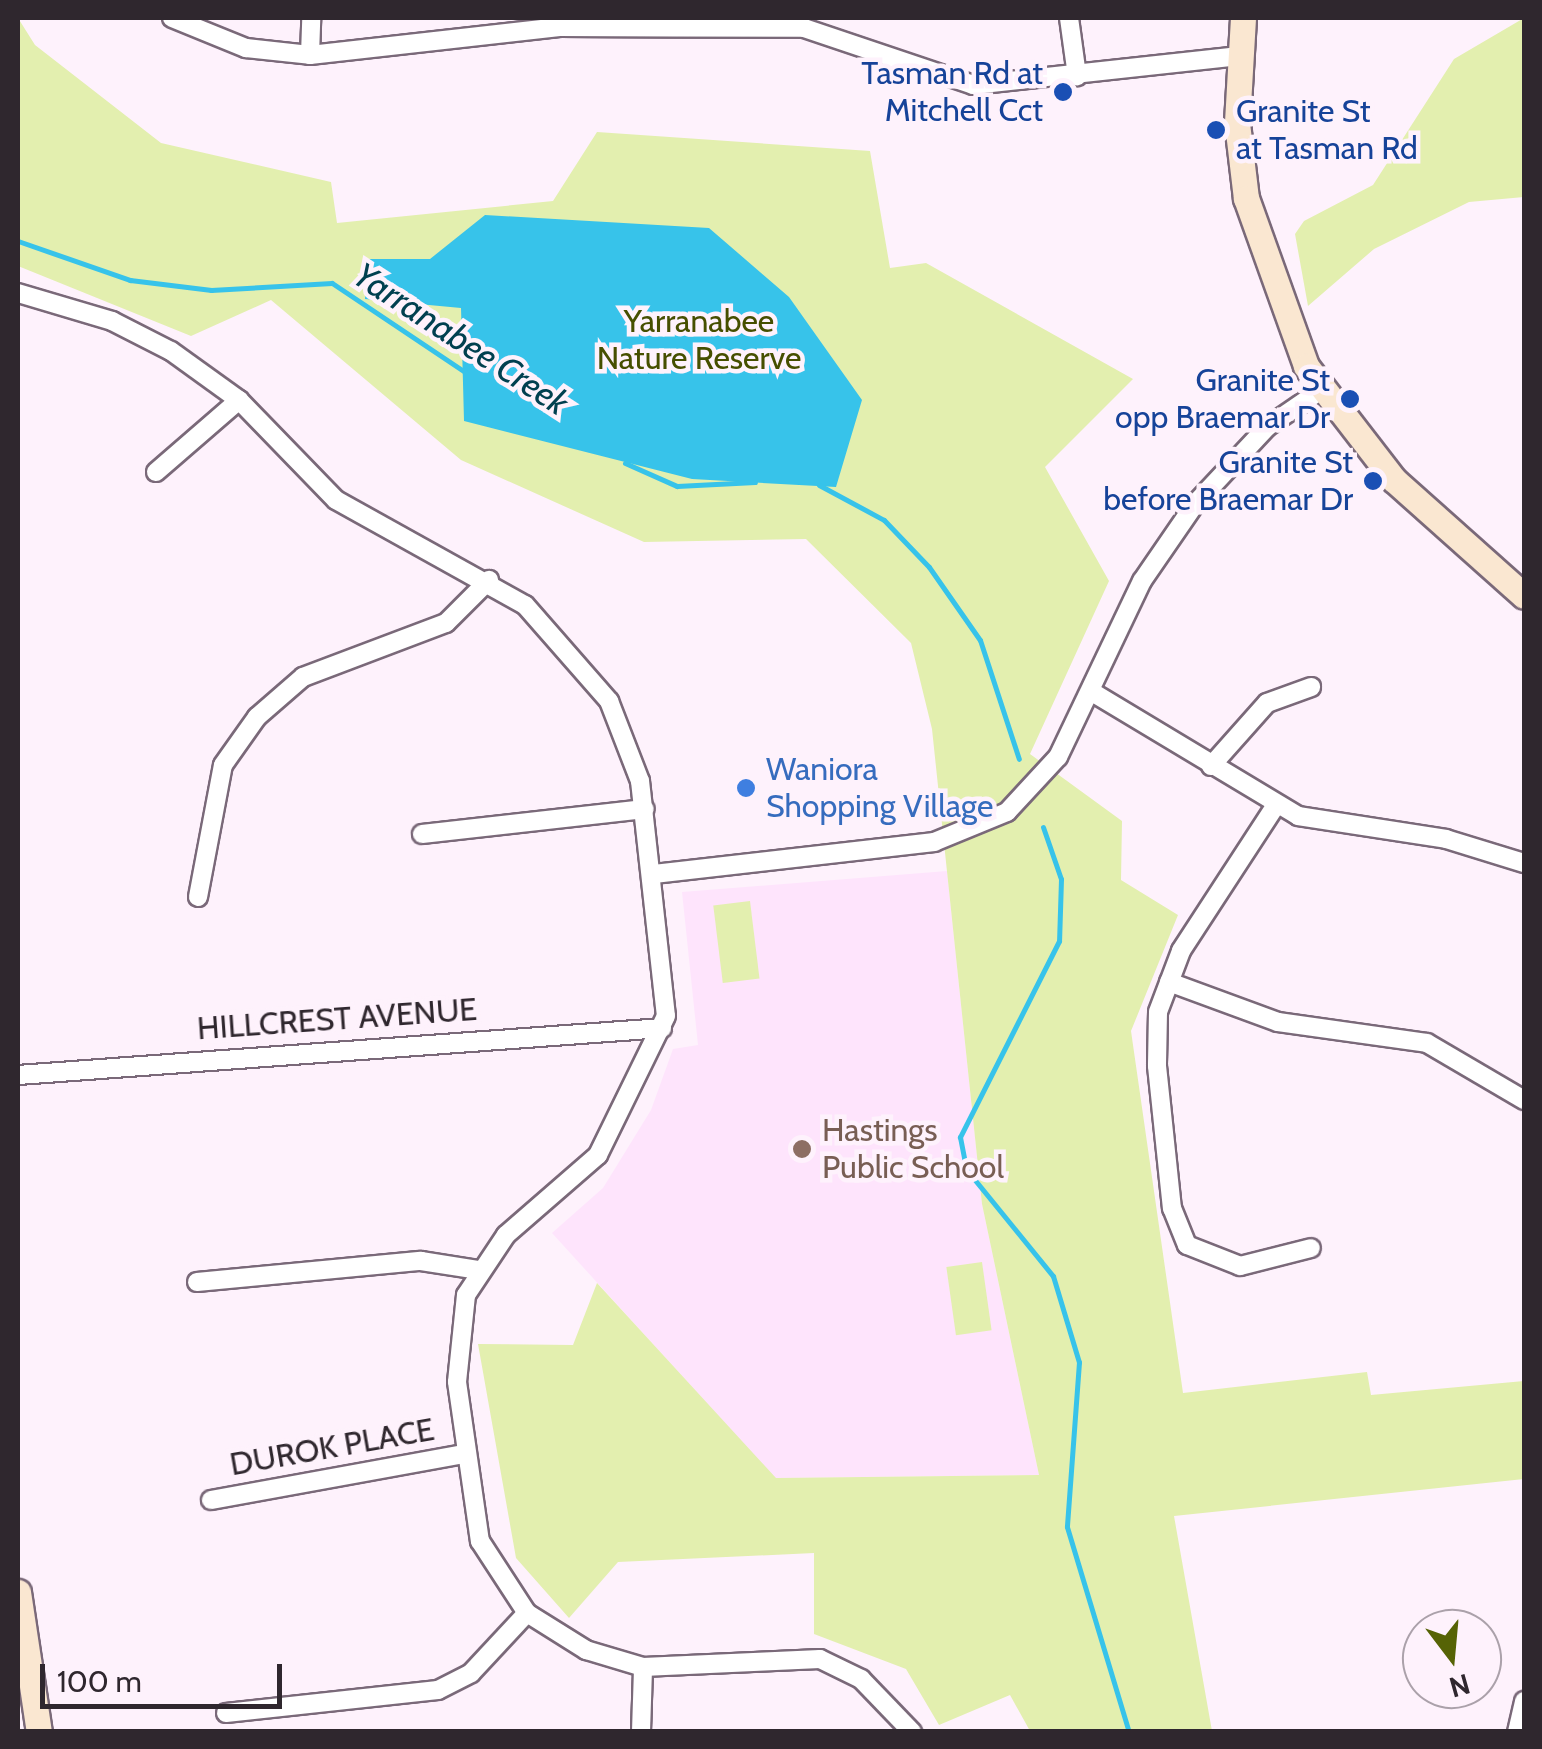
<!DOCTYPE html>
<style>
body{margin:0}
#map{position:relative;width:1542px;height:1749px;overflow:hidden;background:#fef2fc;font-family:Cabin,sans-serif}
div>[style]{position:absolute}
.built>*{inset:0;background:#fee4fc}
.green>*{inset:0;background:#e3efaf;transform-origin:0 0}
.water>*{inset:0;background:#37c3ea}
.stream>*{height:5px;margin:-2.5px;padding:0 2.5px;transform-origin:2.5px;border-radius:2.5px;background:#37c3ea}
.roads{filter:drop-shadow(2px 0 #7a6979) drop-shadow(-2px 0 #7a6979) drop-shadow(0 2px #7a6979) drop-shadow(0 -2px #7a6979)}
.street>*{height:18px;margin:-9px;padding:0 9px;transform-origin:9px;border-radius:9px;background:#fff}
.secondary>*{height:25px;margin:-12.5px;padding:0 12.5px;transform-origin:12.5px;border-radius:12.5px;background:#fae7d1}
.dots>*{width:28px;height:28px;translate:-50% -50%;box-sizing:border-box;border:5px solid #fef2fc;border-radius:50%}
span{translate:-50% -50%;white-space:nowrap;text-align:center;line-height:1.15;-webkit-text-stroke:9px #fef2fc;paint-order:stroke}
.transit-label{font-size:32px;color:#164399}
.right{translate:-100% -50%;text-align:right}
.left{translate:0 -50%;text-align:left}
.park-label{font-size:32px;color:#464f00}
.shop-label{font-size:32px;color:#366cbe}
.street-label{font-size:32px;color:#2f272e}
.education-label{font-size:32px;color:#785e54}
.water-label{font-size:35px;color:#014050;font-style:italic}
.frame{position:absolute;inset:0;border:20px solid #2f272e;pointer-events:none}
.north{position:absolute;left:1402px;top:1609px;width:100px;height:100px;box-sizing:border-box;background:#fef2fc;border:2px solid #aba1aa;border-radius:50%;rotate:164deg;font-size:28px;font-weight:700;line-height:40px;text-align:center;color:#2f272e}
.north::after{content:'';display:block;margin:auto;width:35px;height:45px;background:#566305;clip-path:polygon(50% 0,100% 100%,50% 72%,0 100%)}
.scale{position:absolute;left:40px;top:1664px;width:242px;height:45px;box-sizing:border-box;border:5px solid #2f272e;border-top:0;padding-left:12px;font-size:30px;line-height:35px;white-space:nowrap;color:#2f272e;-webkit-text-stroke:8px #fef2fc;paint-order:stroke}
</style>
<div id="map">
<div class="built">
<i style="clip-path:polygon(947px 871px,982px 1204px,1039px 1475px,775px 1478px,552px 1233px,603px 1188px,651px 1110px,673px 1049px,698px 1045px,682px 892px)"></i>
</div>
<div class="green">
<i style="clip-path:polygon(18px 18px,35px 45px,161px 143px,331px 182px,337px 223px,553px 201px,597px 132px,870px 151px,890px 268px,926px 263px,1133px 379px,1045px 467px,1109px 581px,1030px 754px,1122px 821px,1121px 880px,1178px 915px,1131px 1031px,1183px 1393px,1367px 1372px,1371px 1395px,1524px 1381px,1524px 1479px,1174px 1516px,1212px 1731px,1030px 1731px,1010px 1695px,939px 1725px,906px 1669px,814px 1634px,814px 1553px,618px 1562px,569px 1618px,516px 1558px,478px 1344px,573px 1345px,597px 1283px,776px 1478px,1039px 1475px,982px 1204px,932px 729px,911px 643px,806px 539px,644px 542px,461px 460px,271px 300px,191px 336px,18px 266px)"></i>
<i style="clip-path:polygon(1524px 18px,1524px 197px,1469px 202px,1374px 249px,1308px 306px,1295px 234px,1304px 221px,1373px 185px,1454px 59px)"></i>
<i style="left:750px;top:901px;width:78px;height:37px;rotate:83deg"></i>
<i style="left:982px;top:1262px;width:69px;height:36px;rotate:82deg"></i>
</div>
<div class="water">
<i style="clip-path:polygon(485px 215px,709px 228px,789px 297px,862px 400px,836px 487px,692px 479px,464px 421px,461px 308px,365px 299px,368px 259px,430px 259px)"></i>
</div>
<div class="stream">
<i style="left:18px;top:241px;width:119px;rotate:19.2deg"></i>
<i style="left:130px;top:280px;width:82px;rotate:7deg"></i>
<i style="left:211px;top:290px;width:121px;rotate:-3.3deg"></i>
<i style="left:332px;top:283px;width:160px;rotate:33.8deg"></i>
<i style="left:625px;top:463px;width:57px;rotate:23.9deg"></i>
<i style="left:677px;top:486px;width:78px;rotate:-2.9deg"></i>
<i style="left:819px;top:485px;width:74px;rotate:28.3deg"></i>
<i style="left:884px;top:520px;width:65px;rotate:46.2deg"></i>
<i style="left:929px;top:567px;width:89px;rotate:55.1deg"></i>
<i style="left:980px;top:640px;width:125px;rotate:71.9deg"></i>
<i style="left:1043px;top:827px;width:55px;rotate:70.9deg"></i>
<i style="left:1061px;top:879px;width:62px;rotate:91.8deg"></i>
<i style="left:1059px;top:941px;width:220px;rotate:116.8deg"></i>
<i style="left:960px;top:1137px;width:33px;rotate:79deg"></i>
<i style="left:966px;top:1169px;width:138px;rotate:50.9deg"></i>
<i style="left:1053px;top:1276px;width:90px;rotate:73.2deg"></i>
<i style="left:1079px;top:1362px;width:165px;rotate:94.2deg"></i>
<i style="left:1067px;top:1527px;width:214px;rotate:73.2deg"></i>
</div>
<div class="roads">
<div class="street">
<i style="left:172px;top:18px;width:80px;rotate:22.1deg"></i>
<i style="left:246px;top:48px;width:64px;rotate:6.2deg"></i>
<i style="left:310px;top:55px;width:251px;rotate:-6.4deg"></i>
<i style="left:559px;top:27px;width:245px;rotate:0.2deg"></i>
<i style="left:804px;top:28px;width:178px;rotate:18.6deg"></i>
<i style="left:973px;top:85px;width:268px;rotate:-6.2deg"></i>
<i style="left:1069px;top:18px;width:59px;rotate:82.1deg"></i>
<i style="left:310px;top:55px;width:37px;rotate:-88deg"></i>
<i style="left:18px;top:293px;width:98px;rotate:16.6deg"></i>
<i style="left:112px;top:321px;width:66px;rotate:27deg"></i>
<i style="left:171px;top:351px;width:84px;rotate:35.8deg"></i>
<i style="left:239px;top:400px;width:139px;rotate:45.9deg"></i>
<i style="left:336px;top:500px;width:216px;rotate:29.1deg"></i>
<i style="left:525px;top:605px;width:128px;rotate:48.8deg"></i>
<i style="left:609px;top:701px;width:86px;rotate:68.8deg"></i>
<i style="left:640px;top:781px;width:236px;rotate:83.7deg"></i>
<i style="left:666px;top:1016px;width:155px;rotate:116.1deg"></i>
<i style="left:598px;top:1155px;width:122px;rotate:139deg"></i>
<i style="left:506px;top:1235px;width:72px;rotate:123.7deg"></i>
<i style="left:466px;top:1295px;width:87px;rotate:95.9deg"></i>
<i style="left:457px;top:1382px;width:161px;rotate:81.8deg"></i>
<i style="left:480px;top:1541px;width:86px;rotate:56.9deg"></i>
<i style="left:527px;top:1613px;width:70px;rotate:32.1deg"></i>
<i style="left:586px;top:1650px;width:59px;rotate:16.6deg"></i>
<i style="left:643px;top:1667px;width:177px;rotate:-2.6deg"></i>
<i style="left:820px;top:1659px;width:46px;rotate:26deg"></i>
<i style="left:861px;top:1679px;width:74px;rotate:46.1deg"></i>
<i style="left:156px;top:472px;width:110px;rotate:-40.9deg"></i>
<i style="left:1092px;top:692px;width:240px;rotate:31deg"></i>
<i style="left:1298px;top:816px;width:150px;rotate:8.8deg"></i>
<i style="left:1446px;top:839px;width:82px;rotate:17.1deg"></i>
<i style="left:1211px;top:766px;width:84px;rotate:-48.4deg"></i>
<i style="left:1267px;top:703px;width:47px;rotate:-20deg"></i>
<i style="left:1276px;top:805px;width:174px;rotate:123.1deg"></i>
<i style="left:1181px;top:951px;width:65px;rotate:110.7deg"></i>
<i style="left:1158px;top:1012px;width:54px;rotate:91.1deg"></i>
<i style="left:1157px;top:1066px;width:143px;rotate:84deg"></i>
<i style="left:1172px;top:1208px;width:40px;rotate:68deg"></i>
<i style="left:1187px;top:1245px;width:57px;rotate:21.6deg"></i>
<i style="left:1240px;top:1266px;width:73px;rotate:-14.2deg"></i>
<i style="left:422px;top:834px;width:224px;rotate:-6.4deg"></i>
<i style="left:654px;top:874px;width:282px;rotate:-6.5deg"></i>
<i style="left:934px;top:842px;width:79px;rotate:-22.3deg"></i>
<i style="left:1007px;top:812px;width:75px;rotate:-47.2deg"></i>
<i style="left:1058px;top:757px;width:195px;rotate:-64.5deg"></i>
<i style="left:1142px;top:581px;width:93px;rotate:-55.5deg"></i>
<i style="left:1195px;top:504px;width:105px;rotate:-46.9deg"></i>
<i style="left:1267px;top:427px;width:65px;rotate:-34.4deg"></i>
<i style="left:198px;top:897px;width:134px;rotate:-79.3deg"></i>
<i style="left:223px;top:765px;width:59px;rotate:-54.7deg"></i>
<i style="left:257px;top:717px;width:61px;rotate:-41deg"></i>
<i style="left:303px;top:677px;width:153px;rotate:-20.7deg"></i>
<i style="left:446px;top:623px;width:61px;rotate:-45deg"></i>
<i style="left:1169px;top:982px;width:116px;rotate:20.2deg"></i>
<i style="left:1278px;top:1022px;width:150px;rotate:8deg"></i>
<i style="left:1427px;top:1043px;width:113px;rotate:30.4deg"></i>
<i style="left:18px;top:1075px;width:646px;rotate:-4.17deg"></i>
<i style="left:197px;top:1282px;width:225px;rotate:-5.4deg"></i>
<i style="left:421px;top:1261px;width:59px;rotate:8.8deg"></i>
<i style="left:211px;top:1500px;width:257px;rotate:-10.3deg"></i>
<i style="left:226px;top:1713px;width:213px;rotate:-6.2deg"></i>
<i style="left:438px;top:1690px;width:37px;rotate:-27deg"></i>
<i style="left:471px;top:1673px;width:82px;rotate:-47deg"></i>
<i style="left:641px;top:1732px;width:65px;rotate:-88.2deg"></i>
<i style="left:1517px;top:1732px;width:32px;rotate:-77deg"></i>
</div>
<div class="secondary">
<i style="left:1243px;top:18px;width:105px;rotate:93.3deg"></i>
<i style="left:1237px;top:123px;width:76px;rotate:83.2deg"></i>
<i style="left:1246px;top:198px;width:178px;rotate:70.3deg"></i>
<i style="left:1306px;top:366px;width:144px;rotate:52.3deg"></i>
<i style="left:1394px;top:480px;width:174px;rotate:41.7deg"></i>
<i style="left:18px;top:1592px;width:142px;rotate:81.5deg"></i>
</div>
</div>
<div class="dots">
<i style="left:1063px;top:92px;background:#1a4fb4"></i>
<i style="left:1216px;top:130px;background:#1a4fb4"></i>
<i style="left:1350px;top:399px;background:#1a4fb4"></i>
<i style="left:1373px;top:481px;background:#1a4fb4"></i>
<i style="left:746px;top:788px;background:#3f7fe0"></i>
<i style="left:802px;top:1149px;background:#8d6e63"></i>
</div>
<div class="transit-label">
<span class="right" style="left:1043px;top:92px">Tasman Rd at<br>Mitchell Cct</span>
<span class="left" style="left:1236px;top:130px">Granite St<br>at Tasman Rd</span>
<span class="right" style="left:1330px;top:399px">Granite St<br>opp Braemar Dr</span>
<span class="right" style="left:1353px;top:481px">Granite St<br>before Braemar Dr</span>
</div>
<div class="park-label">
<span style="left:699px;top:340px">Yarranabee<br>Nature Reserve</span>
</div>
<div class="shop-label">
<span class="left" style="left:766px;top:788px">Waniora<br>Shopping Village</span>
</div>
<div class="street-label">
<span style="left:337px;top:1019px;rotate:-4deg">HILLCREST AVENUE</span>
<span style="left:332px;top:1447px;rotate:-10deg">DUROK PLACE</span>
</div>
<div class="education-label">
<span class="left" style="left:822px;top:1149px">Hastings<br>Public School</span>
</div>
<div class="water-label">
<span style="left:461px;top:339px;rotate:33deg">Yarranabee Creek</span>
</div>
<div class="frame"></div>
<div class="north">N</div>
<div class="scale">100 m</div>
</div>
